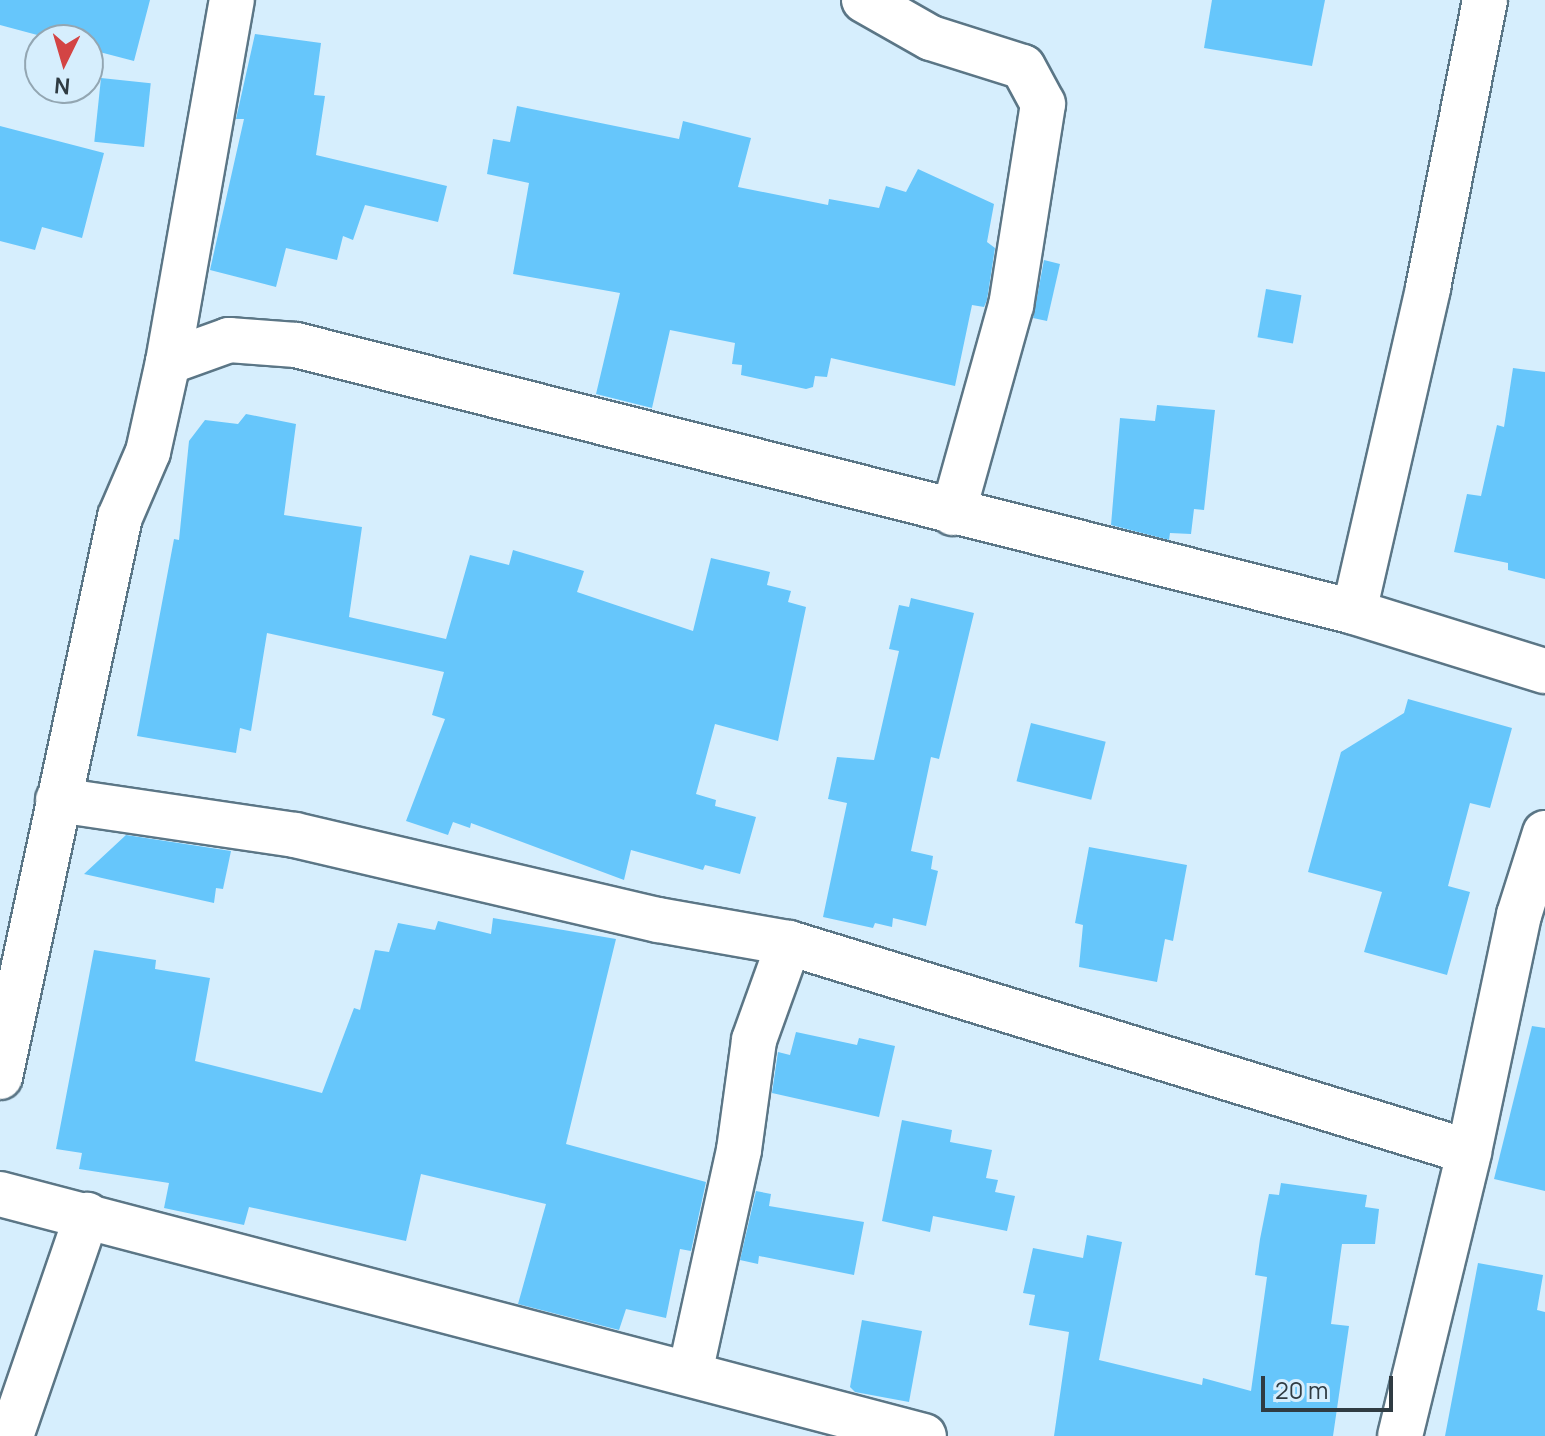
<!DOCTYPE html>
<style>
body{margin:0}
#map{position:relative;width:1545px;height:1436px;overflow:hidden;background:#d6eefd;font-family:Manrope,sans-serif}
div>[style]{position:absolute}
.building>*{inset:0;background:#66c6fb;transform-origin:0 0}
.roads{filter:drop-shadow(2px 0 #5b7686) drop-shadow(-2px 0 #5b7686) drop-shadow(0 2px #5b7686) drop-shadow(0 -2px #5b7686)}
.minor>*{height:44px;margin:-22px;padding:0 22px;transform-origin:22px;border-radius:22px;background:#fff}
span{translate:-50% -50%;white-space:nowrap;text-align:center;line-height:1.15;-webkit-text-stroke:7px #d6eefd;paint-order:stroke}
.north{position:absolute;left:24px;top:24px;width:80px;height:80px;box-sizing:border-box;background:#d6eefd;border:2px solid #93a6b2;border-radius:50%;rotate:185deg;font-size:22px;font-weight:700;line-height:32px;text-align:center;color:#2f3b42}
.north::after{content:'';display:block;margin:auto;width:28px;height:36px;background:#d34444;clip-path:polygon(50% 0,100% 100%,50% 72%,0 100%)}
.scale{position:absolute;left:1261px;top:1376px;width:132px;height:36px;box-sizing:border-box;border:4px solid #2f3b42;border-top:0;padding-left:10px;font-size:24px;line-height:28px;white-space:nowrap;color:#2f3b42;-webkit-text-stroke:6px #d6eefd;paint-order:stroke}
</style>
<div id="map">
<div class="building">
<i style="clip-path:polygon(0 0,150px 0,134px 61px,88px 49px,88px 40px,56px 40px,0 25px)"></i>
<i style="clip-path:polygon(1212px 0,1325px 0,1312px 66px,1204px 48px)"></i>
<i style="clip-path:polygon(255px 34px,321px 43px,314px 95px,325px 96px,316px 155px,447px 186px,438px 222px,365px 205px,353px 240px,343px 236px,337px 260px,286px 248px,276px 287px,210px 270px,244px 119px,236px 119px)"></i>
<i style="left:101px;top:78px;width:50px;height:64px;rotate:6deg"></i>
<i style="clip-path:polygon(517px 106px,679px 139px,683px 121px,751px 138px,738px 187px,828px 205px,829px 199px,879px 208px,886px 186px,906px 192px,918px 169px,994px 204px,987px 242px,995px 248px,987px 300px,984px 307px,972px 305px,955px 386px,831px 358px,827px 377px,815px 376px,813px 387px,806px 389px,741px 375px,742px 365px,732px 364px,735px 343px,670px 330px,652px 408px,596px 394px,620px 293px,513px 274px,529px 183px,487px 174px,493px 139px,510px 142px)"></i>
<i style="clip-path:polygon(0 126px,104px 153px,82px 238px,42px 227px,35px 250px,0 241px)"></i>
<i style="clip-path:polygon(1044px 260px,1060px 264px,1047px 321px,1033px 318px)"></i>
<i style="left:1266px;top:289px;width:36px;height:49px;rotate:10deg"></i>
<i style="clip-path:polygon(1513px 368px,1545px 372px,1545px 579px,1508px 570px,1508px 563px,1454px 552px,1467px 494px,1481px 496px,1497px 425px,1504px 427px)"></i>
<i style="clip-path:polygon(1157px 405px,1215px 410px,1204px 510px,1194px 509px,1191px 534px,1170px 533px,1169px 540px,1111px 525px,1120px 418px,1155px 421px)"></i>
<i style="clip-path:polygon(246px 414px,296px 424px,284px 515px,362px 527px,349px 617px,446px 639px,470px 555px,509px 565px,513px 550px,584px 571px,577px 592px,693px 631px,711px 558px,770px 572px,767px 585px,791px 591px,788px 602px,806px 607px,778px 741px,715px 724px,696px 794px,716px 800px,715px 806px,756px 817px,740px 874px,705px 865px,703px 870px,631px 850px,624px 880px,471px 823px,470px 828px,453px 822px,448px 835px,406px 821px,445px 719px,432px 715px,444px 672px,267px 633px,251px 731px,240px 728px,236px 753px,137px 736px,174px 539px,179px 540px,189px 441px,205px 420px,238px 424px)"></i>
<i style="clip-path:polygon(911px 598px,974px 613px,939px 759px,931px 757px,911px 851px,933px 856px,931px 869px,938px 871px,926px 926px,893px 918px,892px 927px,875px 923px,873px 928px,823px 917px,847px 803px,828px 799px,837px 757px,874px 760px,899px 651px,889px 649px,899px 605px,909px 607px)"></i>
<i style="clip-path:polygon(1408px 699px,1512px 728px,1490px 808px,1470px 803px,1448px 886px,1470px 892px,1447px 975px,1364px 952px,1382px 892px,1308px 872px,1341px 752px,1404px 713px)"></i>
<i style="left:1031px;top:723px;width:77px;height:60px;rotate:14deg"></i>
<i style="clip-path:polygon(126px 835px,231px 851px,223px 889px,216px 888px,214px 903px,84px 874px)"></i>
<i style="clip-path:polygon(1089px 847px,1187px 865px,1173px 941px,1165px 939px,1157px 982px,1079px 967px,1083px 925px,1075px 923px)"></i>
<i style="clip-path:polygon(493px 918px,616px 939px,566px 1144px,706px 1182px,691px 1251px,680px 1249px,666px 1318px,626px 1309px,619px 1330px,518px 1304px,546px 1204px,421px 1174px,406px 1241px,249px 1207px,244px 1225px,164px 1208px,169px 1183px,79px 1169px,82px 1153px,56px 1149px,94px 950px,156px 960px,155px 969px,210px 978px,195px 1061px,322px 1093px,354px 1008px,360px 1010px,375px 950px,389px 952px,398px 923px,435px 930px,438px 921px,491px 934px)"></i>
<i style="clip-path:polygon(1532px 1026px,1545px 1028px,1545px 1191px,1494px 1179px)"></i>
<i style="clip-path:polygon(796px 1032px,857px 1045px,859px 1038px,895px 1046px,879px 1117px,772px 1093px,778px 1052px,790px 1055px)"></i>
<i style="clip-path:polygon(902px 1120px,952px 1130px,950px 1142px,992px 1150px,986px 1178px,998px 1180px,995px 1192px,1015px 1196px,1007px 1231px,933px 1216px,930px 1232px,882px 1221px)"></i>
<i style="clip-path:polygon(1281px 1183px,1367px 1195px,1365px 1207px,1379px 1209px,1375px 1244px,1342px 1244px,1331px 1324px,1349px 1326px,1333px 1436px,1054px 1436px,1069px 1332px,1029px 1325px,1035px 1295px,1023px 1293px,1033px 1248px,1083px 1258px,1087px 1235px,1122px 1242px,1099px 1360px,1202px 1385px,1203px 1378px,1251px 1391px,1267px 1277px,1255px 1275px,1260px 1239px,1269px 1194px,1279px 1195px)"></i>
<i style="clip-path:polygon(756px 1191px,771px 1194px,769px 1206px,864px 1222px,854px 1275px,759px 1256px,758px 1264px,740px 1260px)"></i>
<i style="clip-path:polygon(1478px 1263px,1543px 1275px,1537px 1310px,1545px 1312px,1545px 1436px,1445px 1436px)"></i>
<i style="clip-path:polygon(862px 1320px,922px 1331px,909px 1402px,855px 1392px,850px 1387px)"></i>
</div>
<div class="roads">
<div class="minor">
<i style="left:864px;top:0;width:77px;rotate:29.6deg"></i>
<i style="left:931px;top:38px;width:96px;rotate:17.5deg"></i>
<i style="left:1023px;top:67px;width:42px;rotate:61.6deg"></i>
<i style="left:1043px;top:104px;width:204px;rotate:99deg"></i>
<i style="left:1011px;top:305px;width:216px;rotate:105.6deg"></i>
<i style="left:168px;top:362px;width:65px;rotate:-19.8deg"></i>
<i style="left:229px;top:340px;width:67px;rotate:4.3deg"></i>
<i style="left:296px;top:345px;width:1091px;rotate:14.16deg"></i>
<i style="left:1354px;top:612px;width:200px;rotate:17.2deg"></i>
<i style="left:1354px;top:612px;width:332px;rotate:-77.1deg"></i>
<i style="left:1428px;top:288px;width:294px;rotate:-78.8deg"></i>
<i style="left:58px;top:800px;width:240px;rotate:8.4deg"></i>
<i style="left:295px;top:835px;width:373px;rotate:13.2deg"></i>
<i style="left:658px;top:920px;width:133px;rotate:10deg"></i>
<i style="left:789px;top:943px;width:711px;rotate:17.08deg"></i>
<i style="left:0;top:1077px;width:573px;rotate:-77.91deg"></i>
<i style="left:120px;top:517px;width:71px;rotate:-66.7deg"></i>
<i style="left:148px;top:452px;width:92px;rotate:-77.5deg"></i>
<i style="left:168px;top:362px;width:368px;rotate:-80deg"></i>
<i style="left:0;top:1194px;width:955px;rotate:14.68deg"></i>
<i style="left:690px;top:1373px;width:228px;rotate:-77.6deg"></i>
<i style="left:739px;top:1150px;width:111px;rotate:-82.2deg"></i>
<i style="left:754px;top:1040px;width:103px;rotate:-70.2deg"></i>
<i style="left:11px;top:1436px;width:234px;rotate:-71deg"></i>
<i style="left:1400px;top:1436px;width:292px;rotate:-76.3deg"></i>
<i style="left:1469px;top:1152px;width:242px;rotate:-78.1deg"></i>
<i style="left:1519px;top:915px;width:86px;rotate:-72.4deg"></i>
</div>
</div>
<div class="north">N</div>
<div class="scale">20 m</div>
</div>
